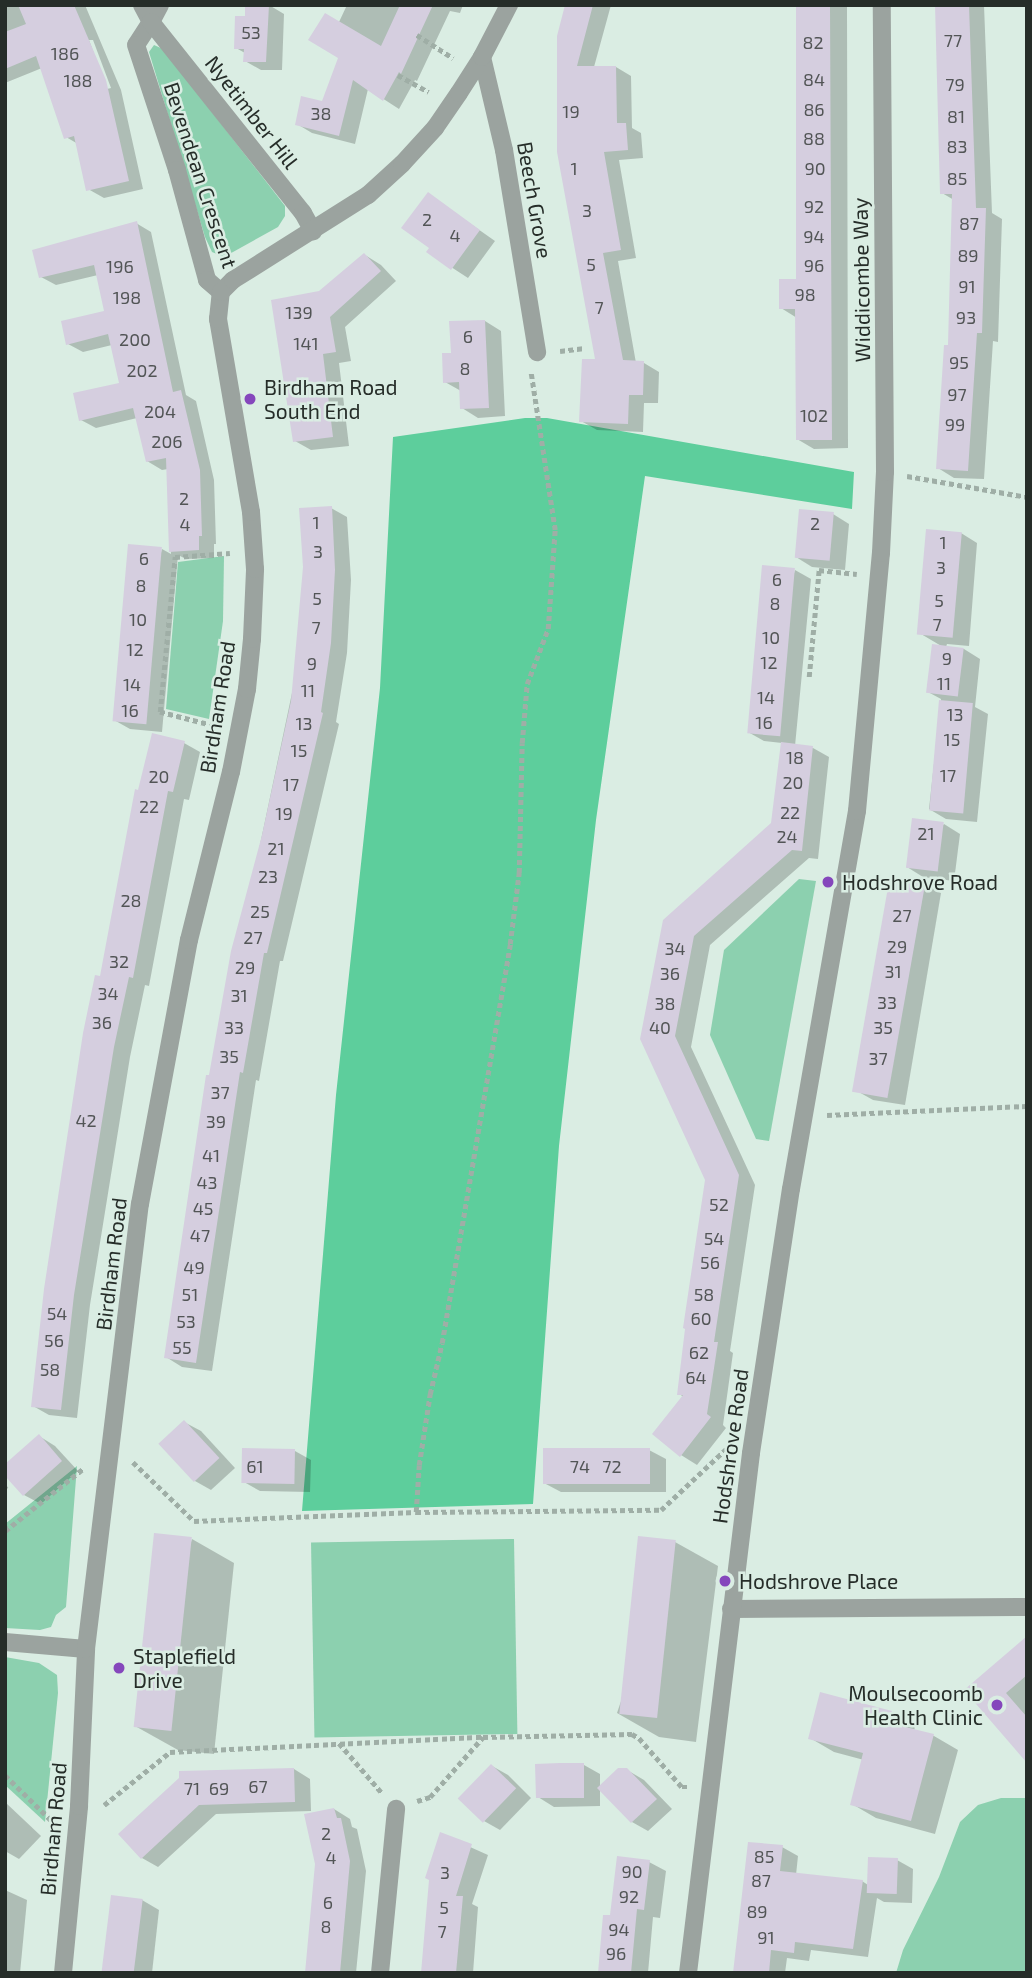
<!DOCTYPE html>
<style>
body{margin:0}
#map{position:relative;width:1032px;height:1978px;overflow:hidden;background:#daede3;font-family:"Exo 2",sans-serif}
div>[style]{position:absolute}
.green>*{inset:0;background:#8cd0af;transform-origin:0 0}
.forest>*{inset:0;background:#5dce9c}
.shadow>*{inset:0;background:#0003;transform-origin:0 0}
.building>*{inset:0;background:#d5cedf;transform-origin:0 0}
.path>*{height:4.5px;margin-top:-2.25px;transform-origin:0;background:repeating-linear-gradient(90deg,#9faea6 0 5px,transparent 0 8.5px)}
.minor>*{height:18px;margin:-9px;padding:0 9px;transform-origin:9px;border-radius:9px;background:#9ba39f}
.dots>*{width:19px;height:19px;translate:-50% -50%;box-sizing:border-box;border:4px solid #daede3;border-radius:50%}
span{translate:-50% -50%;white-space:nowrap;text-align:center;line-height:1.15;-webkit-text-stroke:5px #daede3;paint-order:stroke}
.number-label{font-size:18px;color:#525556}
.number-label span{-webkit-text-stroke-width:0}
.street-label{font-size:21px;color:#262d29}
.poi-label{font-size:21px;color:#262d29}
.left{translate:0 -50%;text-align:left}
.right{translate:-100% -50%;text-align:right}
.frame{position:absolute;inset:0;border:7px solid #262d29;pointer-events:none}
</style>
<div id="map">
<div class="green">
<i style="clip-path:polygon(154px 45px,163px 49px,285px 206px,285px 216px,278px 227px,224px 257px,212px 252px,205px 237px,149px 52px)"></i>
<i style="clip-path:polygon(224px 556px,223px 621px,209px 719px,166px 709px,178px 562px)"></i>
<i style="clip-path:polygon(799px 879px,816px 881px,769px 1141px,756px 1139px,710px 1035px,724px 950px)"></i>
<i style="clip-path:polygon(77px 1466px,66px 1607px,56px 1615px,51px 1627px,40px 1630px,5px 1628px,5px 1524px)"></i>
<i style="left:514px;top:1539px;width:195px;height:203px;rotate:89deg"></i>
<i style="clip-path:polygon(5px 1657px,39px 1663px,57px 1675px,58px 1693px,45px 1822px,5px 1785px)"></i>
<i style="clip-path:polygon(1001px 1798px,1027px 1798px,1027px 1973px,896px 1973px,903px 1950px,939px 1877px,960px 1822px,978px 1805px)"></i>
</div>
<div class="forest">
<i style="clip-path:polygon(525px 418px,547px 418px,854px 472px,852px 509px,645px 476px,596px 820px,559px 1146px,533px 1504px,302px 1511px,336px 1095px,380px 688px,393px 437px)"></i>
</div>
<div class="shadow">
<i style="clip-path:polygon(evenodd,5px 5px,85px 5px,121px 90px,143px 189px,104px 198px,88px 189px,78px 144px,66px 137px,42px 68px,5px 83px,5px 5px,89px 40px,93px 40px,111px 88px,107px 89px,89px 40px)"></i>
<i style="clip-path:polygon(269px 5px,284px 14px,282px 70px,261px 70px,245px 61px,245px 53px,236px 48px,246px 18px)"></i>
<i style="clip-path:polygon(347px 5px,463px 5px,460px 13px,450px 11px,417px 81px,415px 80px,399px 109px,368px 89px,355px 144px,312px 133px,297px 124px,323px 103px,340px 57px,339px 22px)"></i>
<i style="clip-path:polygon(567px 5px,611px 5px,594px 67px,616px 67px,631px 76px,632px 128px,641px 133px,643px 158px,619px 160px,636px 258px,618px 261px,636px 363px,644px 363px,659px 372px,658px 403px,644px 403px,643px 432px,597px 430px,581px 421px,597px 361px)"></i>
<i style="clip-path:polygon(798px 5px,847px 5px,848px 448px,814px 449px,797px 439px,797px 318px,781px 308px,798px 281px)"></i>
<i style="clip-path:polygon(936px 5px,984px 5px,992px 213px,1002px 219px,998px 342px,993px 341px,984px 479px,954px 478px,938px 468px,949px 347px,954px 200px,942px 193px)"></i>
<i style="clip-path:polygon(428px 194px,495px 241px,468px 278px,428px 252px,432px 248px)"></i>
<i style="clip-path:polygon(136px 223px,151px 232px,186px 395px,196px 401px,214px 480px,216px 544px,214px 544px,214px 558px,186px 559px,178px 555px,162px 732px,130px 729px,114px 720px,162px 549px,171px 554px,168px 469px,162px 470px,147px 461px,137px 418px,96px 428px,81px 420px,121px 385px,112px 345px,83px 352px,68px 344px,106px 313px,98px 275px,56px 285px,41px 277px)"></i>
<i style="clip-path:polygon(365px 255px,381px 265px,396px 281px,345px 327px,351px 361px,339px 363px,349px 446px,311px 450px,295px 441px,320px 293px)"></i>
<i style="clip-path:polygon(485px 321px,501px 331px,505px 416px,478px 418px,462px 408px,461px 391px,445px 382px,452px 355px)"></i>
<i style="clip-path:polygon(331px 508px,347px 517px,351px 580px,347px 653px,336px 722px,339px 724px,283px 961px,280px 961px,259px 1081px,256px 1080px,212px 1371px,182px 1367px,166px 1357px,211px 1077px)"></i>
<i style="clip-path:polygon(833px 514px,849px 524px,845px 570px,812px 567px,796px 557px)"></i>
<i style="clip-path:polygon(961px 533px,977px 543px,969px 646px,947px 644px,946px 647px,964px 649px,980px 659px,975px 707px,988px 714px,977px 822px,946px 819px,929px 809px,941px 699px,928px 692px,943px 647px,921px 634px)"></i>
<i style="clip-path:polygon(795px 570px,811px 579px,795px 746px,813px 748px,829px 757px,818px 859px,809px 858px,710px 945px,691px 1047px,755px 1185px,730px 1351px,733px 1353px,723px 1425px,726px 1428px,697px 1465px,681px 1455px,684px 1397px,679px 1394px,707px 1180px,642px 1039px,665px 920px,773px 824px,782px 743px,764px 741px,748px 732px)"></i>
<i style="clip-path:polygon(5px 678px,7px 679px,6px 702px,5px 702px)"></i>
<i style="clip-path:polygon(184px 743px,200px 752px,189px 800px,184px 799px,149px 986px,145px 985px,130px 1057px,90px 1305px,77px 1418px,49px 1415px,33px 1406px,102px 978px,140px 792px)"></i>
<i style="clip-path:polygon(944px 824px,960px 834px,954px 881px,923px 877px,907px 867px)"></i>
<i style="clip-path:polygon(924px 883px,941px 893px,905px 1105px,873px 1100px,857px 1091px)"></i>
<i style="clip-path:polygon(184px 1422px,201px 1431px,235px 1468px,211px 1490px,195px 1481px)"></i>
<i style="clip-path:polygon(39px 1436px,55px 1446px,78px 1471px,41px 1504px,24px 1495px)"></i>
<i style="clip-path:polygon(649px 1450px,666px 1459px,666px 1492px,561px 1492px,544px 1483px)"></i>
<i style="clip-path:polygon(295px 1451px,311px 1460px,310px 1492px,260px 1491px,244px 1482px)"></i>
<i style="left:5px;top:1485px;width:4px;height:35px;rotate:34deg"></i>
<i style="clip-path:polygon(192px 1539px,234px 1563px,214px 1754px,178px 1750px,135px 1726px)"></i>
<i style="clip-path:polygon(675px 1542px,718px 1566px,696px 1742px,659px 1737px,617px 1713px)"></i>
<i style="clip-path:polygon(1027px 1638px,1027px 1760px,967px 1690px)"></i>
<i style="clip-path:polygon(891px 1713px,915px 1727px,914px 1731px,934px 1736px,958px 1750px,935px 1834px,876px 1818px,852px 1804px,864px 1760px,834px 1752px,810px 1738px)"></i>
<i style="clip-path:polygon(584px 1765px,600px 1774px,600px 1787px,627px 1770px,644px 1780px,672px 1809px,648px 1831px,632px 1822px,600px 1788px,600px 1806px,554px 1807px,538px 1797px)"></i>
<i style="clip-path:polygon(492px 1766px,508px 1775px,531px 1798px,500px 1830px,484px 1821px,459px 1798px)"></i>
<i style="clip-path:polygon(294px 1769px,310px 1779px,311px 1811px,216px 1814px,158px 1867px,142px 1858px,120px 1834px)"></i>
<i style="clip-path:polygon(5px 1802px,41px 1836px,19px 1859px,5px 1851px)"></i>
<i style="clip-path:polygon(334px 1809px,350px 1819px,352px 1827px,357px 1829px,366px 1871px,356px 1973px,307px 1973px)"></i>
<i style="clip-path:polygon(441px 1834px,488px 1855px,472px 1904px,478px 1907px,473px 1973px,423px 1973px)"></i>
<i style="clip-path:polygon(782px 1847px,798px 1856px,796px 1875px,862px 1881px,868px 1885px,897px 1860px,913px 1869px,912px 1903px,884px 1902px,877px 1898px,868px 1957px,811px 1950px,809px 1961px,787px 1958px,785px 1973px,735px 1973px)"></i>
<i style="clip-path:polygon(649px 1862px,666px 1871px,660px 1918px,653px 1917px,648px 1973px,599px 1973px,612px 1917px)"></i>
<i style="clip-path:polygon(5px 1890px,27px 1900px,20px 1973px,5px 1973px)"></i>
<i style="clip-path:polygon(142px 1900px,159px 1910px,152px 1973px,105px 1973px)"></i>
</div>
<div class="building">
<i style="clip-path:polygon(18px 5px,74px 5px,106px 80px,129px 181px,86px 191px,74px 136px,64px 139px,36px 56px,5px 69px,5px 32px,26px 24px)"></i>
<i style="clip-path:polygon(245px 5px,269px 5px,266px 62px,243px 62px,244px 49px,234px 49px,235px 16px,245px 16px)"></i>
<i style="clip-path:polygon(400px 5px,433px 5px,401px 74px,399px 72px,383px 101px,353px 80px,339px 136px,295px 125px,301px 96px,322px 101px,338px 58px,308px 40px,325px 13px,381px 46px)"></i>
<i style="clip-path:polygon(565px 5px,593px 5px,577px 66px,616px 66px,617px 123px,626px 123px,628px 150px,604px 152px,621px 250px,603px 253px,623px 360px,644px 361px,643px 395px,629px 395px,628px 424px,579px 422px,582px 359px,595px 359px,557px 152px,557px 36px)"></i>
<i style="clip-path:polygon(796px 5px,830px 5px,832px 440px,796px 440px,795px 309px,779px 309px,779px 279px,796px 279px)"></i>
<i style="clip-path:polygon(935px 5px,969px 5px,976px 208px,986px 208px,982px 333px,977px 333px,968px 471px,936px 469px,944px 345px,948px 345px,952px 194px,940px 194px)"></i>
<i style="clip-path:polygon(428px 192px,480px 230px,451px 270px,426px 252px,429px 248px,401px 228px)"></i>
<i style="clip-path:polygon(137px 221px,173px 392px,181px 390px,200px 470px,202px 536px,199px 536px,199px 550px,169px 552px,166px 458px,146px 462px,133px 408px,79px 421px,73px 393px,119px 383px,108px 334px,66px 345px,61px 321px,104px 311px,94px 265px,39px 278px,32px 250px)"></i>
<i style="clip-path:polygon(364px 253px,381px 271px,330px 317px,336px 352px,323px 354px,333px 437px,293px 442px,271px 300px,319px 291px)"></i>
<i style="clip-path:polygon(485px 320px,489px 408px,460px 409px,459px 382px,443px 383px,442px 353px,451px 353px,449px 321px)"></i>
<i style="clip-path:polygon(332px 506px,335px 570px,331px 643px,321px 712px,323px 713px,267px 953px,264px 953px,243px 1073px,240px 1072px,196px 1363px,164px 1358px,206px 1075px,209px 1075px,231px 951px,262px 835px,291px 701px,303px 567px,299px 508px)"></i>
<i style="left:799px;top:509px;width:35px;height:49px;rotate:5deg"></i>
<i style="left:926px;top:529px;width:36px;height:106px;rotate:5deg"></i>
<i style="left:128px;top:544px;width:34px;height:178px;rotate:5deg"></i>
<i style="left:762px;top:565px;width:33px;height:169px;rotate:5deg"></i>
<i style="left:932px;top:644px;width:32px;height:49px;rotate:7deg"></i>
<i style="left:939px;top:700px;width:34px;height:111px;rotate:5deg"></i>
<i style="clip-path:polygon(152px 733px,185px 741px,173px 792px,168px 791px,133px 978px,129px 977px,114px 1047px,74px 1295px,61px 1410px,31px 1407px,44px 1289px,83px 1033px,95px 975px,100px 976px,135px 789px,138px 790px)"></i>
<i style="clip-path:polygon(781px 742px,813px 746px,802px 851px,792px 850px,694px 936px,675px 1036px,739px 1175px,714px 1342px,718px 1342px,707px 1414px,711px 1417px,680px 1457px,652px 1434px,683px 1395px,677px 1395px,685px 1329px,683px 1328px,705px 1180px,640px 1039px,663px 920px,771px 823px)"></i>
<i style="left:912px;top:818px;width:32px;height:50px;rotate:7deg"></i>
<i style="left:890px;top:876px;width:36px;height:219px;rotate:10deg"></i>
<i style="left:184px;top:1420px;width:52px;height:35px;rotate:47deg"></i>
<i style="clip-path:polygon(39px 1434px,62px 1461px,23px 1496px,5px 1476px,5px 1464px)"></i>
<i style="left:242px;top:1448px;width:53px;height:35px;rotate:1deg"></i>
<i style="left:543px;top:1448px;width:107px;height:36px"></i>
<i style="left:154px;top:1533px;width:38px;height:195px;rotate:6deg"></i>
<i style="left:638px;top:1536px;width:38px;height:179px;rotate:6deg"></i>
<i style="clip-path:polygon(1027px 1636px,1027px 1675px,1006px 1693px,1027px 1717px,1027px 1763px,964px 1690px)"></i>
<i style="clip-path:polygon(820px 1692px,892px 1711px,889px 1723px,934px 1734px,911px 1821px,850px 1805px,863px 1753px,808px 1739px)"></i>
<i style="clip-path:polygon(560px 1763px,584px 1763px,584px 1798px,536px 1798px,535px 1764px)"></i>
<i style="left:491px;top:1764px;width:35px;height:48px;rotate:44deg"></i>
<i style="clip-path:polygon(294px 1768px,295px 1802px,199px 1805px,141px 1859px,118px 1834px,179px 1778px,179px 1771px)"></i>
<i style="clip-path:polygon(618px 1768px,627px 1768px,657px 1799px,631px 1823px,597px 1788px)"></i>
<i style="clip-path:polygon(334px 1808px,337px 1818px,341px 1818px,350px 1861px,340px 1973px,305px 1973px,315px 1864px,304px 1814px)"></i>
<i style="clip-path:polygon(440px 1832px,472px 1844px,456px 1896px,463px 1896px,456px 1973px,421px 1973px,429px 1880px,425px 1878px)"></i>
<i style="clip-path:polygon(748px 1842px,783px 1845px,780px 1871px,863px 1880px,853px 1949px,795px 1942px,794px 1953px,771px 1950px,769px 1973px,733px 1973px)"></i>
<i style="clip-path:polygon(617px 1856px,650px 1860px,644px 1910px,637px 1909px,631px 1973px,598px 1973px,603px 1915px,610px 1915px)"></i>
<i style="left:868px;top:1857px;width:30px;height:36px;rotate:2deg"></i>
<i style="left:111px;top:1895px;width:32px;height:78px;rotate:7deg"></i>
</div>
<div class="path">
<i style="left:417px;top:35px;width:43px;rotate:32.6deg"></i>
<i style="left:398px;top:75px;width:35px;rotate:29deg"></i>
<i style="left:560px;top:351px;width:23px;rotate:-7deg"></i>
<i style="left:907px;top:476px;width:122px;rotate:9.9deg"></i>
<i style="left:809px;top:677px;width:107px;rotate:-84.7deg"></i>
<i style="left:819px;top:570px;width:38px;rotate:6deg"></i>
<i style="left:214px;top:726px;width:56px;rotate:-165.5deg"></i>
<i style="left:160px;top:712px;width:156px;rotate:-84.5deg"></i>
<i style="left:175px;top:557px;width:55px;rotate:-4.2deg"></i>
<i style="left:827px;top:1115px;width:200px;rotate:-2.6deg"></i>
<i style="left:133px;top:1462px;width:85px;rotate:44deg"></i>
<i style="left:194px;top:1521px;width:222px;rotate:-2.3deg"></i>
<i style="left:416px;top:1512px;width:245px;rotate:-0.5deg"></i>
<i style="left:661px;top:1510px;width:89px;rotate:-43.2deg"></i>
<i style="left:416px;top:1512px;width:47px;rotate:-86.3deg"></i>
<i style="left:419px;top:1465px;width:72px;rotate:-81.2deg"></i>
<i style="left:430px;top:1394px;width:52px;rotate:-76.8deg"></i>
<i style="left:442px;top:1343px;width:405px;rotate:-80.3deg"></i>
<i style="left:510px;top:944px;width:72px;rotate:-82.8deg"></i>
<i style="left:519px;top:873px;width:130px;rotate:-88.7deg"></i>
<i style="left:522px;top:743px;width:59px;rotate:-85.2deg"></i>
<i style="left:527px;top:684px;width:59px;rotate:-69.1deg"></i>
<i style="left:548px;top:629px;width:99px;rotate:-86deg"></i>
<i style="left:555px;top:530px;width:159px;rotate:-98.7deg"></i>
<i style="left:5px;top:1531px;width:101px;rotate:-38.6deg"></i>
<i style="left:339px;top:1743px;width:66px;rotate:49.3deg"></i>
<i style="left:5px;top:1775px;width:64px;rotate:44.4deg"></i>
<i style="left:417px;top:1801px;width:14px;rotate:-17deg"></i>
<i style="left:430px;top:1797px;width:80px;rotate:-48.5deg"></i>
<i style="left:483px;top:1737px;width:149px;rotate:-1.2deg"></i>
<i style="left:632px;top:1734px;width:8px;rotate:30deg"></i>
<i style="left:639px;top:1738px;width:65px;rotate:48.7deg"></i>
<i style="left:682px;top:1787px;width:5px"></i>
<i style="left:104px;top:1805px;width:85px;rotate:-38.8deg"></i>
<i style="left:170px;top:1752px;width:312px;rotate:-2.8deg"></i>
</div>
<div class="minor">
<i style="left:142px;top:5px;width:19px;rotate:62deg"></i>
<i style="left:151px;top:22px;width:27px;rotate:123deg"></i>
<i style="left:136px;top:45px;width:132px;rotate:71.8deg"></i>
<i style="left:177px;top:170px;width:114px;rotate:74.7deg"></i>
<i style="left:207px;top:280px;width:18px;rotate:41deg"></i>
<i style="left:160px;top:5px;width:19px;rotate:118deg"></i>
<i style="left:151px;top:22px;width:244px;rotate:51.5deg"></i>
<i style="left:303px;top:213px;width:21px;rotate:61deg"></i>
<i style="left:482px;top:57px;width:96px;rotate:76.7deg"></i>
<i style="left:504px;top:150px;width:205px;rotate:80.7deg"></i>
<i style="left:731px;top:1609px;width:296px;rotate:-0.4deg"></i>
<i style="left:5px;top:1642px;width:81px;rotate:4.9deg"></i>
<i style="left:63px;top:1973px;width:168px;rotate:-84.5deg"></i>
<i style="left:79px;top:1806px;width:157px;rotate:-87.4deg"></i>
<i style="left:86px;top:1649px;width:448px;rotate:-83.1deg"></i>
<i style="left:140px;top:1204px;width:269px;rotate:-79.5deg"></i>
<i style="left:189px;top:940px;width:173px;rotate:-76deg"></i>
<i style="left:231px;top:772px;width:85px;rotate:-79.1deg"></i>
<i style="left:247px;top:689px;width:50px;rotate:-84.3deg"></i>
<i style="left:252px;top:639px;width:70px;rotate:-87.5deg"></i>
<i style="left:255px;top:569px;width:57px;rotate:-94deg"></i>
<i style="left:251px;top:512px;width:196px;rotate:-99.7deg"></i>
<i style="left:218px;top:319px;width:27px;rotate:-84deg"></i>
<i style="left:221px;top:292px;width:17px;rotate:-45deg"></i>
<i style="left:233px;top:280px;width:160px;rotate:-32.2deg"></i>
<i style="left:368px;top:195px;width:46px;rotate:-42.4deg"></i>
<i style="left:402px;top:164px;width:49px;rotate:-47.5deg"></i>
<i style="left:435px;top:128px;width:42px;rotate:-55.6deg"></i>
<i style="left:459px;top:93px;width:43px;rotate:-57.4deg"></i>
<i style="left:482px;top:57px;width:59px;rotate:-62.6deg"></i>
<i style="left:380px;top:1973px;width:165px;rotate:-84.4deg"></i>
<i style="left:688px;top:1973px;width:524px;rotate:-83.09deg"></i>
<i style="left:751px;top:1453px;width:267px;rotate:-81.4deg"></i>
<i style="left:791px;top:1189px;width:384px;rotate:-80.1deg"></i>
<i style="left:857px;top:811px;width:259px;rotate:-84.7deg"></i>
<i style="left:881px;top:553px;width:81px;rotate:-87.2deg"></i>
<i style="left:885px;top:472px;width:467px;rotate:-90.4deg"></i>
</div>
<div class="dots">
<i style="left:250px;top:399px;background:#8547bc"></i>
<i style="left:828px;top:882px;background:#8547bc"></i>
<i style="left:725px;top:1581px;background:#8547bc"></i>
<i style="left:119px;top:1668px;background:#8547bc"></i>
<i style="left:997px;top:1705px;background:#8547bc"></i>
</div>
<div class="number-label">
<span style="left:251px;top:32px">53</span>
<span style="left:953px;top:40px">77</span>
<span style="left:813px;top:42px">82</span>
<span style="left:65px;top:53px">186</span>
<span style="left:814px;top:79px">84</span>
<span style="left:78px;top:80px">188</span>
<span style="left:955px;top:84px">79</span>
<span style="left:814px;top:109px">86</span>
<span style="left:571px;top:111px">19</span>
<span style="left:321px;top:113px">38</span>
<span style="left:956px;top:116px">81</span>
<span style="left:814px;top:138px">88</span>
<span style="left:957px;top:146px">83</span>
<span style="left:574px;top:168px">1</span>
<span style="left:815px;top:168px">90</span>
<span style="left:957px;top:178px">85</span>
<span style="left:814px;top:206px">92</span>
<span style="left:587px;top:210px">3</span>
<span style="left:427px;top:219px">2</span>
<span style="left:969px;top:223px">87</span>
<span style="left:455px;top:235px">4</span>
<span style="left:814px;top:236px">94</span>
<span style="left:968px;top:255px">89</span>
<span style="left:591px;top:264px">5</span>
<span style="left:814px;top:265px">96</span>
<span style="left:120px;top:266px">196</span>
<span style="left:967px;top:286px">91</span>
<span style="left:805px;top:294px">98</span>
<span style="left:127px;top:297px">198</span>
<span style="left:599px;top:307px">7</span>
<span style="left:299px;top:312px">139</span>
<span style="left:966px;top:317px">93</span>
<span style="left:468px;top:336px">6</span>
<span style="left:135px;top:339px">200</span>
<span style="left:306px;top:343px">141</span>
<span style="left:959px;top:362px">95</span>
<span style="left:465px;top:368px">8</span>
<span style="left:142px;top:370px">202</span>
<span style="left:957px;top:394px">97</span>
<span style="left:160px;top:411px">204</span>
<span style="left:814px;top:415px">102</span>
<span style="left:955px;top:424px">99</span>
<span style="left:167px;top:441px">206</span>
<span style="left:184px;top:498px">2</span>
<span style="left:316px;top:522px">1</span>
<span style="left:815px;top:523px">2</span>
<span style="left:185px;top:524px">4</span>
<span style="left:943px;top:542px">1</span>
<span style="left:318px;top:551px">3</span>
<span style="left:144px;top:558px">6</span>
<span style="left:941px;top:567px">3</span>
<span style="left:777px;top:579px">6</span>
<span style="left:141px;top:585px">8</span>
<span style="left:317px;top:598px">5</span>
<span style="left:939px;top:600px">5</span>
<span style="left:775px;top:603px">8</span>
<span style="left:138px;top:619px">10</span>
<span style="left:937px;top:624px">7</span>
<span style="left:316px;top:627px">7</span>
<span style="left:771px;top:637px">10</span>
<span style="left:135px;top:649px">12</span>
<span style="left:947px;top:658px">9</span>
<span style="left:769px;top:662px">12</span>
<span style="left:312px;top:663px">9</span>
<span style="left:944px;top:683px">11</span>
<span style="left:132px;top:684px">14</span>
<span style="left:308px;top:690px">11</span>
<span style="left:766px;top:697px">14</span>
<span style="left:130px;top:710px">16</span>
<span style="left:955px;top:714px">13</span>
<span style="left:764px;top:722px">16</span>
<span style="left:304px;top:723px">13</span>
<span style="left:952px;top:739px">15</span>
<span style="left:299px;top:750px">15</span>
<span style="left:795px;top:757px">18</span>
<span style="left:948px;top:775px">17</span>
<span style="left:159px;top:776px">20</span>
<span style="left:793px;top:782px">20</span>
<span style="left:291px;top:784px">17</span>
<span style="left:149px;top:806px">22</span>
<span style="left:790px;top:812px">22</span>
<span style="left:284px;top:813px">19</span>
<span style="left:926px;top:833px">21</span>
<span style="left:787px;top:836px">24</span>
<span style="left:276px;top:848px">21</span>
<span style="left:268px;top:876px">23</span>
<span style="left:131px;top:900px">28</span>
<span style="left:260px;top:911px">25</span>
<span style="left:902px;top:915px">27</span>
<span style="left:253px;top:937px">27</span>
<span style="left:897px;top:946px">29</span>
<span style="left:675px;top:948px">34</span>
<span style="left:119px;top:961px">32</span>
<span style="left:245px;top:967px">29</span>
<span style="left:893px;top:971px">31</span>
<span style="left:670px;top:973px">36</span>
<span style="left:108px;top:993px">34</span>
<span style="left:239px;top:995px">31</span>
<span style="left:887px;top:1002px">33</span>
<span style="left:665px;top:1003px">38</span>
<span style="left:102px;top:1022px">36</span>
<span style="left:234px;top:1027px">33</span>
<span style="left:660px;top:1027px">40</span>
<span style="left:883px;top:1027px">35</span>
<span style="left:229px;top:1056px">35</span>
<span style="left:878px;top:1058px">37</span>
<span style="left:220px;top:1092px">37</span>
<span style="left:86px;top:1120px">42</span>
<span style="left:216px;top:1121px">39</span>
<span style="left:211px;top:1155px">41</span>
<span style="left:207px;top:1182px">43</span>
<span style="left:719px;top:1204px">52</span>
<span style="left:203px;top:1208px">45</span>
<span style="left:200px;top:1235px">47</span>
<span style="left:714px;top:1238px">54</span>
<span style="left:710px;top:1262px">56</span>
<span style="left:194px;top:1267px">49</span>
<span style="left:190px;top:1294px">51</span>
<span style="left:704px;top:1294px">58</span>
<span style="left:57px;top:1313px">54</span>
<span style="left:701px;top:1318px">60</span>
<span style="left:186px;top:1321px">53</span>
<span style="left:54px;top:1340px">56</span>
<span style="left:182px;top:1347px">55</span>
<span style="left:699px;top:1352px">62</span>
<span style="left:50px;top:1369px">58</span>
<span style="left:696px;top:1377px">64</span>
<span style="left:255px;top:1466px">61</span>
<span style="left:580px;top:1466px">74</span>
<span style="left:612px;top:1466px">72</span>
<span style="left:258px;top:1786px">67</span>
<span style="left:192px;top:1788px">71</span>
<span style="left:219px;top:1788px">69</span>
<span style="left:326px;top:1833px">2</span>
<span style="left:764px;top:1856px">85</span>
<span style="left:331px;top:1857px">4</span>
<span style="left:632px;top:1871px">90</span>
<span style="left:445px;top:1872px">3</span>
<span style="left:761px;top:1880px">87</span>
<span style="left:629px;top:1896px">92</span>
<span style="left:328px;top:1902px">6</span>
<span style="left:444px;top:1907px">5</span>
<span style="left:757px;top:1911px">89</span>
<span style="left:326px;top:1926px">8</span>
<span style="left:619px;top:1929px">94</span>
<span style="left:442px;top:1931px">7</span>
<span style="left:766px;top:1937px">91</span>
<span style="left:616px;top:1953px">96</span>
</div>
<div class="street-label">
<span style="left:252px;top:112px;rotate:52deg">Nyetimber Hill</span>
<span style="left:201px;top:175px;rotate:72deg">Bevendean Crescent</span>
<span style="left:535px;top:200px;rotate:80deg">Beech Grove</span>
<span style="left:861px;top:280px;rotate:-91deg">Widdicombe Way</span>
<span style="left:217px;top:707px;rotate:-81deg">Birdham Road</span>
<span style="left:111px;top:1264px;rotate:-83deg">Birdham Road</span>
<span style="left:730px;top:1446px;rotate:-82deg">Hodshrove Road</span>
<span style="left:53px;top:1829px;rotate:-85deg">Birdham Road</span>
</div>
<div class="poi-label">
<span class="left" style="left:264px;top:399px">Birdham Road<br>South End</span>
<span class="left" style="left:842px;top:882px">Hodshrove Road</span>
<span class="left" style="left:739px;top:1581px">Hodshrove Place</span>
<span class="left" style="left:133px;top:1668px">Staplefield<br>Drive</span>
<span class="right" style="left:983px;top:1705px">Moulsecoomb<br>Health Clinic</span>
</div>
<div class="frame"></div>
</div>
